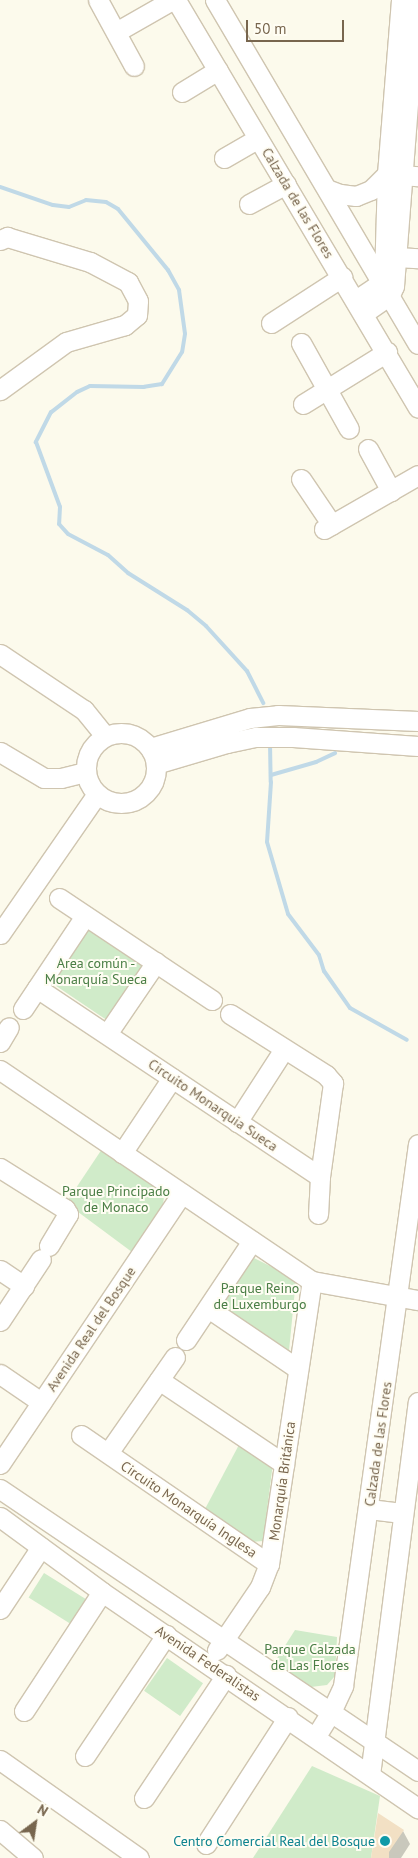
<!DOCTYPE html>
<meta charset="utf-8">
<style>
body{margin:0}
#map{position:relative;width:418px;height:1858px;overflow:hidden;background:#fcfaec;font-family:"PT Sans",sans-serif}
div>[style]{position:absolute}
.green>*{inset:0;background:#d0ebc9;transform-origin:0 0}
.shadow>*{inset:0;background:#0003}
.stream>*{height:4px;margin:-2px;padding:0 2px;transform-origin:2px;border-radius:2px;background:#c0d9e7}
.building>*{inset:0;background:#f2e0c4}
.roads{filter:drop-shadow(1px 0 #cfc5b0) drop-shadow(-1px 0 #cfc5b0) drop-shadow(0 1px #cfc5b0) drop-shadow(0 -1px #cfc5b0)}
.minor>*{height:19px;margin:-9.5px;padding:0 9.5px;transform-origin:9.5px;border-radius:9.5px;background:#fff}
.minor>.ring{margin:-9.5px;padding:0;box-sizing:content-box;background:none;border:19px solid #fff;border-radius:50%}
.dots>*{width:14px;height:14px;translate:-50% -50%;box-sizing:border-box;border:2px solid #fffdf3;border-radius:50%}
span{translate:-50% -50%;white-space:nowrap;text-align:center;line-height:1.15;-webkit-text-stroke:4px #fffdf3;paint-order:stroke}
.street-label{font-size:14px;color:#78664e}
.park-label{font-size:14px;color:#4a7e45}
.culture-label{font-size:14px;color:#0d838f}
.right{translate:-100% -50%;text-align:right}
.north{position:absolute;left:10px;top:1798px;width:50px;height:50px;-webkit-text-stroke:4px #fffdf3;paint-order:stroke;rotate:31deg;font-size:14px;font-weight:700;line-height:20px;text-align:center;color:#78664e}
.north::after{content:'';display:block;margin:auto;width:18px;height:22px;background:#78664e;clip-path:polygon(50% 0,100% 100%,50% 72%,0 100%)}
.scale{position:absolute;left:246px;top:20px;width:98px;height:22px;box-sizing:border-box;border:2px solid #78664e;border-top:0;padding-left:6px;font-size:15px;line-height:18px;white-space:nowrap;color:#78664e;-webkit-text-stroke:4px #fffdf3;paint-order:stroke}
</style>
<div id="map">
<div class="green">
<i style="left:88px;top:923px;width:69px;height:70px;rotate:34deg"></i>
<i style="clip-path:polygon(102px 1149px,164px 1194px,163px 1209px,136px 1255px,66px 1203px)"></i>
<i style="clip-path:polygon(248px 1255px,296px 1279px,289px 1351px,216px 1307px)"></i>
<i style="clip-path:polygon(241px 1441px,273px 1463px,263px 1541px,252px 1542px,205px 1509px)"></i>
<i style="left:44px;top:1573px;width:52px;height:29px;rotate:32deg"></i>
<i style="clip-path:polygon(295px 1630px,337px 1637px,335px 1676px,327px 1685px,311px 1687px,274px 1663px)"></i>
<i style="left:167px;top:1658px;width:44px;height:40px;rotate:35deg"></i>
<i style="clip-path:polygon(312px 1766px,380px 1796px,371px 1858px,253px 1858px)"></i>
</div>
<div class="shadow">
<i style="clip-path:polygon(403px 1831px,410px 1844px,401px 1858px,372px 1858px)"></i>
</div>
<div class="stream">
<i style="left:0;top:187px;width:56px;rotate:18.8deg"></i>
<i style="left:53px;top:205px;width:16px;rotate:7deg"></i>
<i style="left:69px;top:207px;width:18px;rotate:-22deg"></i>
<i style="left:86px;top:200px;width:20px;rotate:6deg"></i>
<i style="left:106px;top:202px;width:14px;rotate:30deg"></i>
<i style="left:118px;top:209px;width:79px;rotate:50.7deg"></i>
<i style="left:168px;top:270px;width:23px;rotate:61deg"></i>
<i style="left:179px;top:290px;width:44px;rotate:82.2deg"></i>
<i style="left:185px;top:334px;width:18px;rotate:99deg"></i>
<i style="left:182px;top:352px;width:38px;rotate:122deg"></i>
<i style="left:162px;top:384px;width:18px;rotate:171deg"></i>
<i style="left:144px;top:387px;width:54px;rotate:-178.9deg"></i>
<i style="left:90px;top:386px;width:14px;rotate:155deg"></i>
<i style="left:77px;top:392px;width:33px;rotate:142deg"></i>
<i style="left:51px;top:412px;width:34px;rotate:117deg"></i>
<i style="left:36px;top:442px;width:69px;rotate:69.7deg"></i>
<i style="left:60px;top:507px;width:17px;rotate:93deg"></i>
<i style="left:59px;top:524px;width:13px;rotate:48deg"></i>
<i style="left:68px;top:534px;width:45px;rotate:27.7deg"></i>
<i style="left:108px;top:555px;width:27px;rotate:42deg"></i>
<i style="left:128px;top:573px;width:70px;rotate:32.1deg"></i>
<i style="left:187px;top:610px;width:25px;rotate:40deg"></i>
<i style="left:206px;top:626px;width:61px;rotate:47.7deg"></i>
<i style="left:247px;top:671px;width:36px;rotate:63deg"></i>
<i style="left:270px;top:743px;width:39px;rotate:89deg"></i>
<i style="left:271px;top:782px;width:60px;rotate:93.8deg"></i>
<i style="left:267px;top:842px;width:75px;rotate:73.7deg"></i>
<i style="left:288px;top:914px;width:51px;rotate:52.9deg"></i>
<i style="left:319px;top:955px;width:17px;rotate:73deg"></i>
<i style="left:324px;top:971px;width:45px;rotate:54.9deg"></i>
<i style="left:350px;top:1008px;width:65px;rotate:29.3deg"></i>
<i style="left:271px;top:775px;width:47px;rotate:-16.1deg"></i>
<i style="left:316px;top:762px;width:21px;rotate:-25deg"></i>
</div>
<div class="building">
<i style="clip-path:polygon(378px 1813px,404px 1830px,389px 1852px,389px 1858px,371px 1858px)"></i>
</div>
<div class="roads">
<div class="minor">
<i style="left:98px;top:0;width:75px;rotate:61.4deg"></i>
<i style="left:176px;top:0;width:474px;rotate:59.3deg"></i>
<i style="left:215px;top:0;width:399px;rotate:59.5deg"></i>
<i style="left:116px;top:32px;width:64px;rotate:-29.7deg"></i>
<i style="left:182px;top:92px;width:42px;rotate:-31.4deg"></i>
<i style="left:224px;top:158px;width:39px;rotate:-30deg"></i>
<i style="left:329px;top:190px;width:12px;rotate:20deg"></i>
<i style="left:340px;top:194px;width:16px;rotate:7deg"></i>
<i style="left:356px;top:196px;width:16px;rotate:-22deg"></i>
<i style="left:371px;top:190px;width:23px;rotate:-45deg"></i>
<i style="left:387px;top:174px;width:31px;rotate:4deg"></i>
<i style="left:249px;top:204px;width:42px;rotate:-28.4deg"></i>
<i style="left:0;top:240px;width:8px;rotate:-23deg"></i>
<i style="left:7px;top:237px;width:87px;rotate:16.8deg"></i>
<i style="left:90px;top:262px;width:43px;rotate:27.8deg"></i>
<i style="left:128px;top:282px;width:21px;rotate:62deg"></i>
<i style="left:138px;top:301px;width:14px;rotate:94deg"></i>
<i style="left:137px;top:315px;width:16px;rotate:140deg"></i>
<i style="left:125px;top:325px;width:61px;rotate:163.9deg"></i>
<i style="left:66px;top:342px;width:82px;rotate:144deg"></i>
<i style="left:396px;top:257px;width:22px;rotate:3deg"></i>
<i style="left:356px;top:300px;width:30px;rotate:-34deg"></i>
<i style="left:381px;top:283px;width:6px;rotate:-59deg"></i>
<i style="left:384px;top:278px;width:104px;rotate:-88.3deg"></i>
<i style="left:387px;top:174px;width:175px;rotate:-85.4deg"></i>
<i style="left:364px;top:313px;width:32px;rotate:-35deg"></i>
<i style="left:390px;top:295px;width:10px;rotate:-66deg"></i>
<i style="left:394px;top:286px;width:287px;rotate:-85.6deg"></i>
<i style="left:271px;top:323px;width:85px;rotate:-32.9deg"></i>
<i style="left:301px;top:343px;width:98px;rotate:60.8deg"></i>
<i style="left:303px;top:404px;width:99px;rotate:-31.8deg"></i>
<i style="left:368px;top:449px;width:48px;rotate:61.3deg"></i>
<i style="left:301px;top:479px;width:55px;rotate:56deg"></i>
<i style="left:324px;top:529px;width:108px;rotate:-29.9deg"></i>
<i style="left:0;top:654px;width:101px;rotate:33.7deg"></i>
<i style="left:84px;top:710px;width:33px;rotate:51deg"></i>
<i class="ring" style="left:86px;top:733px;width:51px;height:51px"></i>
<i style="left:150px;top:748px;width:104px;rotate:-16.7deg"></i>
<i style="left:250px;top:718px;width:28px;rotate:-6deg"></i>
<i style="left:278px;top:715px;width:140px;rotate:2.5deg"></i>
<i style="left:0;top:752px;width:51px;rotate:30.6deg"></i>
<i style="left:44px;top:778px;width:17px"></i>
<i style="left:61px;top:778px;width:25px;rotate:-14deg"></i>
<i style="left:156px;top:764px;width:74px;rotate:-16.5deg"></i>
<i style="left:227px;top:743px;width:30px;rotate:-12deg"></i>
<i style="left:256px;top:737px;width:37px"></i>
<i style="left:293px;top:737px;width:125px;rotate:4.1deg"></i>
<i style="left:59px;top:898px;width:184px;rotate:33.7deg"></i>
<i style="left:0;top:934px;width:170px;rotate:-55.3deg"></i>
<i style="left:37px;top:988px;width:340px;rotate:33.7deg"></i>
<i style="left:23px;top:1009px;width:112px;rotate:-56.3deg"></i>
<i style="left:230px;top:1014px;width:114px;rotate:32.4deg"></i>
<i style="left:326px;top:1075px;width:11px;rotate:49deg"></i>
<i style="left:333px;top:1083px;width:95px;rotate:97.9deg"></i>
<i style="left:320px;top:1177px;width:37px;rotate:93deg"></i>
<i style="left:107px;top:1034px;width:87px;rotate:-55.8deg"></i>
<i style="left:0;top:1042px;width:17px;rotate:-59deg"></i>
<i style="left:0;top:1070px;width:377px;rotate:34.1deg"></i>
<i style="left:312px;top:1281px;width:108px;rotate:10.2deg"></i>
<i style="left:237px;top:1122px;width:87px;rotate:-57.2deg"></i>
<i style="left:122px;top:1153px;width:90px;rotate:-56.3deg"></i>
<i style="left:0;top:1168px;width:77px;rotate:32.2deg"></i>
<i style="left:65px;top:1209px;width:6px;rotate:59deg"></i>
<i style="left:68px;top:1214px;width:37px;rotate:121deg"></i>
<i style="left:0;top:1270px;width:29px;rotate:34deg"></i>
<i style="left:208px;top:1308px;width:109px;rotate:34.1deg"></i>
<i style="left:0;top:1321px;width:74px;rotate:-56.5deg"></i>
<i style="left:186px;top:1340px;width:119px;rotate:-56.3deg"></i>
<i style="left:0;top:1374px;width:50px;rotate:34.3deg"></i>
<i style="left:159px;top:1380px;width:151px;rotate:33.9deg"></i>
<i style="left:81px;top:1435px;width:228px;rotate:34.5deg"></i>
<i style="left:108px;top:1453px;width:117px;rotate:-55.1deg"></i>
<i style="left:0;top:1464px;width:326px;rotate:-56.1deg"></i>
<i style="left:0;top:1489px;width:504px;rotate:34.01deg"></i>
<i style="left:369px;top:1509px;width:33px;rotate:7deg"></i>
<i style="left:0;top:1517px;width:127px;rotate:36.3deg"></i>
<i style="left:102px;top:1592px;width:383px;rotate:34.4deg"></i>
<i style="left:0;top:1609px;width:74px;rotate:-56.5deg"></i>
<i style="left:217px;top:1650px;width:76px;rotate:-55.7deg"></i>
<i style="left:260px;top:1587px;width:25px;rotate:-69deg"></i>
<i style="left:269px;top:1564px;width:286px;rotate:-81.4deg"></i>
<i style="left:24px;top:1711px;width:142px;rotate:-56.8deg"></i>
<i style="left:316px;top:1736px;width:28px;rotate:-58deg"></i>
<i style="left:331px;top:1712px;width:29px;rotate:-65deg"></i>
<i style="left:343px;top:1686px;width:547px;rotate:-82.12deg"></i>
<i style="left:85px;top:1756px;width:146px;rotate:-56.2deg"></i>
<i style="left:0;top:1760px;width:170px;rotate:35.2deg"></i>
<i style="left:370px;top:1775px;width:376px;rotate:-82.7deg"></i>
<i style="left:144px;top:1798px;width:148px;rotate:-56.3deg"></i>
<i style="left:0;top:1830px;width:43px;rotate:40.3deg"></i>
<i style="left:206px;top:1844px;width:151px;rotate:-57.2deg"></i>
</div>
</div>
<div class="dots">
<i style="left:385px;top:1841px;background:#0f9aa8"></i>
</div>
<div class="street-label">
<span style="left:298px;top:203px;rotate:59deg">Calzada de las Flores</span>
<span style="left:213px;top:1105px;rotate:34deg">Circuito Monarquia Sueca</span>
<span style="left:91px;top:1329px;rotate:-56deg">Avenida Real del Bosque</span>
<span style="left:378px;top:1444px;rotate:-82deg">Calzada de las Flores</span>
<span style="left:282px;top:1481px;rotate:-82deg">Monarquía Británica</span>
<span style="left:189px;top:1509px;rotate:34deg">Circuito Monarquía Inglesa</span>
<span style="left:208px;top:1663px;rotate:34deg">Avenida Federalistas</span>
</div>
<div class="park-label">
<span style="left:96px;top:971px">Area común -<br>Monarquía Sueca</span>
<span style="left:116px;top:1199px">Parque Principado<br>de Monaco</span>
<span style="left:260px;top:1296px">Parque Reino<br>de Luxemburgo</span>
<span style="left:310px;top:1657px">Parque Calzada<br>de Las Flores</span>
</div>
<div class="culture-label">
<span class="right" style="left:375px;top:1841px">Centro Comercial Real del Bosque</span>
</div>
<div class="north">N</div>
<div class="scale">50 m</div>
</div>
